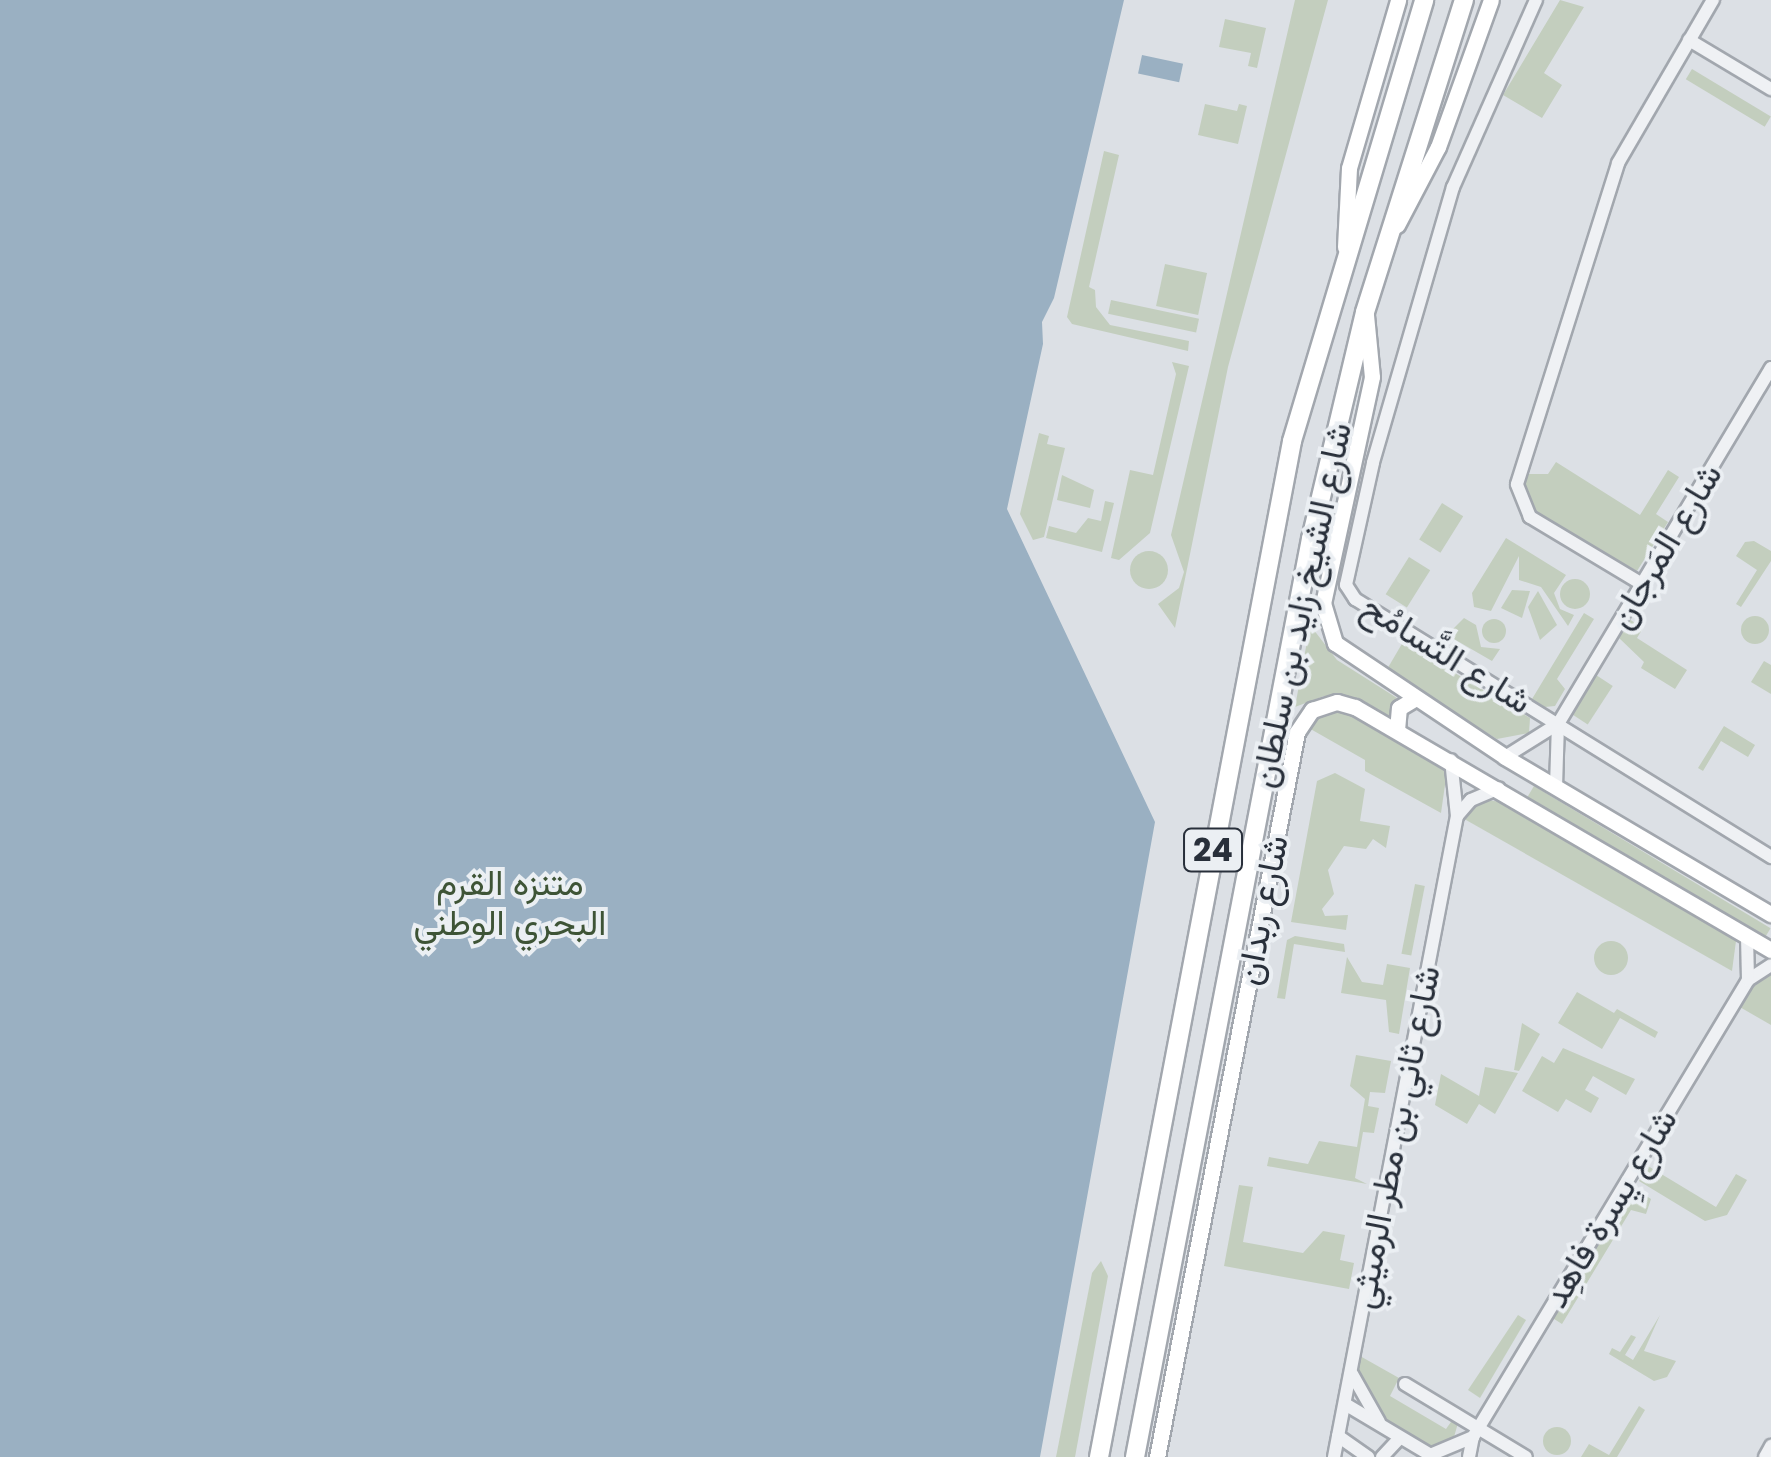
<!DOCTYPE html>
<meta charset="utf-8">
<style>
body{margin:0}
#map{position:relative;width:1771px;height:1457px;overflow:hidden;background:#dce0e5;font-family:Poppins,Vazirmatn,sans-serif}
div>[style]{position:absolute}
.green>*{inset:0;background:#c3cebe;transform-origin:0 0}
.round{border-radius:50%}
.water>*{inset:0;background:#9ab0c2;transform-origin:0 0}
.roads{filter:drop-shadow(2px 0 #a2a7ae) drop-shadow(-2px 0 #a2a7ae) drop-shadow(0 2px #a2a7ae) drop-shadow(0 -2px #a2a7ae)}
.minor>*{height:12px;margin:-6px;padding:0 6px;transform-origin:6px;border-radius:6px;background:#eff1f4}
.major>*{height:15px;margin:-7.5px;padding:0 7.5px;transform-origin:7.5px;border-radius:7.5px;background:#fff}
.highway>*{height:18px;margin:-9px;padding:0 9px;transform-origin:9px;border-radius:9px;background:#fff}
span{translate:-50% -50%;white-space:nowrap;text-align:center;line-height:1.15;-webkit-text-stroke:8px #ebeff3;paint-order:stroke}
.shield-label span{padding:2px 8px;background:#ebeff3;border:2px solid;border-radius:8px;-webkit-text-stroke-width:0}
.shield-label{font-size:32px;color:#282f3a;font-weight:700}
.street-label{font-size:35px;color:#282f3a}
.park-label{font-size:35px;color:#3e5436}
</style>
<div id="map">
<div class="green">
<i style="clip-path:polygon(1295px 0,1328px 0,1228px 367px,1175px 628px,1158px 604px,1179px 588px,1184px 572px,1171px 535px)"></i>
<i style="clip-path:polygon(1560px 0,1584px 7px,1544px 73px,1562px 85px,1542px 118px,1503px 95px)"></i>
<i style="clip-path:polygon(1225px 19px,1266px 28px,1257px 68px,1248px 66px,1251px 53px,1219px 47px)"></i>
<i style="left:1692px;top:69px;width:92px;height:12px;rotate:31deg"></i>
<i style="clip-path:polygon(1205px 104px,1237px 111px,1239px 104px,1247px 106px,1238px 144px,1198px 135px)"></i>
<i style="clip-path:polygon(1104px 151px,1119px 155px,1089px 287px,1095px 290px,1096px 307px,1110px 325px,1189px 341px,1188px 351px,1072px 324px,1067px 317px)"></i>
<i style="left:1165px;top:264px;width:43px;height:43px;rotate:12deg"></i>
<i style="left:1111px;top:300px;width:90px;height:14px;rotate:12deg"></i>
<i style="clip-path:polygon(1172px 362px,1189px 366px,1150px 533px,1119px 560px,1111px 558px,1130px 470px,1153px 475px,1176px 374px)"></i>
<i style="clip-path:polygon(1039px 433px,1049px 436px,1047px 444px,1065px 448px,1044px 537px,1033px 540px,1020px 514px)"></i>
<i style="clip-path:polygon(1556px 462px,1640px 515px,1668px 470px,1679px 477px,1656px 514px,1668px 522px,1637px 571px,1525px 509px,1520px 474px,1548px 474px)"></i>
<i style="clip-path:polygon(1062px 475px,1094px 490px,1090px 508px,1057px 500px)"></i>
<i style="clip-path:polygon(1105px 501px,1114px 503px,1102px 552px,1046px 538px,1049px 526px,1076px 533px,1088px 518px,1101px 521px)"></i>
<i style="left:1442px;top:503px;width:25px;height:43px;rotate:32deg"></i>
<i style="clip-path:polygon(1506px 538px,1566px 575px,1554px 593px,1560px 609px,1574px 615px,1568px 626px,1541px 587px,1519px 580px,1519px 556px,1491px 611px,1474px 607px,1472px 593px)"></i>
<i style="clip-path:polygon(1754px 541px,1771px 551px,1771px 561px,1741px 607px,1736px 604px,1757px 570px,1736px 556px,1745px 542px)"></i>
<i class="round" style="left:1130px;top:551px;width:38px;height:38px"></i>
<i style="left:1409px;top:557px;width:25px;height:44px;rotate:32deg"></i>
<i class="round" style="left:1560px;top:579px;width:30px;height:30px"></i>
<i style="clip-path:polygon(1512px 590px,1530px 591px,1522px 618px,1501px 608px)"></i>
<i style="clip-path:polygon(1538px 591px,1557px 625px,1540px 640px,1528px 607px)"></i>
<i style="clip-path:polygon(1584px 613px,1594px 619px,1557px 679px,1565px 689px,1555px 706px,1545px 707px,1532px 699px)"></i>
<i class="round" style="left:1741px;top:616px;width:28px;height:28px"></i>
<i style="clip-path:polygon(1464px 618px,1476px 625px,1481px 647px,1500px 649px,1492px 661px,1447px 635px)"></i>
<i class="round" style="left:1482px;top:619px;width:24px;height:24px"></i>
<i style="clip-path:polygon(1629px 619px,1643px 628px,1637px 638px,1687px 670px,1675px 689px,1641px 668px,1644px 662px,1618px 637px)"></i>
<i style="clip-path:polygon(1310px 625px,1337px 660px,1397px 698px,1386px 722px,1342px 698px,1324px 696px,1295px 707px)"></i>
<i style="clip-path:polygon(1403px 642px,1530px 718px,1529px 733px,1497px 739px,1386px 671px)"></i>
<i style="clip-path:polygon(1764px 661px,1771px 665px,1771px 694px,1751px 682px)"></i>
<i style="left:1596px;top:675px;width:20px;height:46px;rotate:33deg"></i>
<i style="clip-path:polygon(1313px 709px,1339px 709px,1447px 771px,1441px 813px,1365px 771px,1365px 760px,1300px 723px)"></i>
<i style="clip-path:polygon(1724px 726px,1755px 745px,1748px 757px,1721px 741px,1703px 771px,1698px 768px)"></i>
<i style="clip-path:polygon(1335px 773px,1365px 789px,1360px 821px,1390px 826px,1386px 848px,1373px 839px,1366px 849px,1344px 846px,1328px 870px,1334px 894px,1322px 909px,1325px 916px,1348px 915px,1346px 930px,1291px 922px,1317px 781px)"></i>
<i style="left:1534px;top:786px;width:276px;height:13px;rotate:31deg"></i>
<i style="clip-path:polygon(1483px 799px,1500px 802px,1736px 941px,1732px 971px,1459px 816px)"></i>
<i style="left:1415px;top:884px;width:10px;height:71px;rotate:11deg"></i>
<i style="clip-path:polygon(1295px 936px,1344px 944px,1345px 952px,1294px 944px,1285px 999px,1277px 998px,1287px 940px)"></i>
<i class="round" style="left:1594px;top:941px;width:34px;height:34px"></i>
<i style="clip-path:polygon(1347px 957px,1362px 982px,1383px 985px,1387px 964px,1410px 968px,1399px 1034px,1389px 1032px,1386px 1000px,1341px 993px)"></i>
<i style="clip-path:polygon(1771px 972px,1771px 1025px,1738px 1006px,1752px 983px)"></i>
<i style="clip-path:polygon(1577px 992px,1614px 1013px,1617px 1009px,1658px 1032px,1655px 1038px,1620px 1018px,1602px 1049px,1558px 1023px)"></i>
<i style="clip-path:polygon(1522px 1023px,1540px 1034px,1519px 1071px,1514px 1070px)"></i>
<i style="clip-path:polygon(1563px 1048px,1635px 1079px,1626px 1095px,1593px 1076px,1585px 1090px,1599px 1098px,1591px 1113px,1566px 1099px,1558px 1112px,1522px 1091px,1542px 1056px,1554px 1063px)"></i>
<i style="clip-path:polygon(1356px 1055px,1391px 1061px,1385px 1093px,1370px 1092px,1368px 1106px,1379px 1108px,1374px 1133px,1363px 1132px,1355px 1178px,1367px 1184px,1267px 1166px,1269px 1157px,1308px 1164px,1319px 1141px,1357px 1147px,1365px 1099px,1350px 1086px)"></i>
<i style="clip-path:polygon(1485px 1067px,1518px 1073px,1495px 1114px,1479px 1104px,1467px 1124px,1435px 1105px,1441px 1074px,1479px 1096px)"></i>
<i style="clip-path:polygon(1648px 1166px,1716px 1207px,1736px 1174px,1747px 1180px,1727px 1215px,1705px 1221px,1639px 1181px)"></i>
<i style="clip-path:polygon(1239px 1185px,1253px 1187px,1243px 1242px,1303px 1253px,1323px 1231px,1345px 1235px,1340px 1260px,1354px 1263px,1349px 1289px,1224px 1266px)"></i>
<i style="clip-path:polygon(1633px 1188px,1651px 1199px,1646px 1214px,1631px 1210px,1562px 1324px,1551px 1317px)"></i>
<i style="clip-path:polygon(1101px 1261px,1108px 1276px,1075px 1457px,1056px 1457px,1092px 1273px)"></i>
<i style="clip-path:polygon(1518px 1315px,1526px 1320px,1480px 1398px,1468px 1390px)"></i>
<i style="clip-path:polygon(1660px 1315px,1644px 1351px,1676px 1361px,1667px 1377px,1654px 1381px,1609px 1354px,1612px 1348px,1620px 1352px,1631px 1335px,1636px 1337px,1625px 1355px,1633px 1360px)"></i>
<i style="clip-path:polygon(1360px 1356px,1399px 1378px,1390px 1396px,1446px 1429px,1453px 1419px,1458px 1423px,1454px 1437px,1431px 1447px,1367px 1409px,1356px 1386px)"></i>
<i style="clip-path:polygon(1639px 1406px,1645px 1410px,1617px 1457px,1581px 1457px,1589px 1444px,1609px 1455px)"></i>
<i class="round" style="left:1543px;top:1427px;width:28px;height:28px"></i>
</div>
<div class="water">
<i style="clip-path:polygon(0 0,1124px 0,1054px 298px,1042px 322px,1043px 344px,1007px 509px,1155px 822px,1040px 1457px,0 1457px)"></i>
<i style="left:1142px;top:55px;width:42px;height:19px;rotate:12deg"></i>
</div>
<div class="roads">
<div class="minor">
<i style="left:1536px;top:0;width:205px;rotate:113.9deg"></i>
<i style="left:1453px;top:187px;width:287px;rotate:106.2deg"></i>
<i style="left:1373px;top:463px;width:125px;rotate:102.5deg"></i>
<i style="left:1346px;top:585px;width:17px;rotate:57deg"></i>
<i style="left:1355px;top:599px;width:490px;rotate:31.8deg"></i>
<i style="left:1689px;top:40px;width:96px;rotate:30.9deg"></i>
<i style="left:1642px;top:584px;width:131px;rotate:-149.1deg"></i>
<i style="left:1530px;top:517px;width:35px;rotate:-112deg"></i>
<i style="left:1517px;top:484px;width:337px;rotate:-72.5deg"></i>
<i style="left:1618px;top:163px;width:189px;rotate:-59.8deg"></i>
<i style="left:1505px;top:757px;width:60px;rotate:-32.1deg"></i>
<i style="left:1556px;top:787px;width:63px;rotate:-88.2deg"></i>
<i style="left:1558px;top:724px;width:415px;rotate:-59.1deg"></i>
<i style="left:1457px;top:816px;width:21px;rotate:-49deg"></i>
<i style="left:1471px;top:800px;width:30px;rotate:-23deg"></i>
<i style="left:1748px;top:980px;width:27px;rotate:-33deg"></i>
<i style="left:1352px;top:1374px;width:55px;rotate:60.6deg"></i>
<i style="left:1405px;top:1384px;width:141px;rotate:31.1deg"></i>
<i style="left:1345px;top:1404px;width:104px;rotate:30.8deg"></i>
<i style="left:1338px;top:1436px;width:37px;rotate:35deg"></i>
<i style="left:1430px;top:1455px;width:47px;rotate:-22.7deg"></i>
<i style="left:1334px;top:1457px;width:653px;rotate:-79.14deg"></i>
<i style="left:1457px;top:816px;width:56px;rotate:-96.1deg"></i>
<i style="left:1382px;top:1457px;width:26px;rotate:-47deg"></i>
<i style="left:1469px;top:1457px;width:20px;rotate:-79deg"></i>
<i style="left:1473px;top:1437px;width:533px;rotate:-58.96deg"></i>
<i style="left:1748px;top:980px;width:43px;rotate:-91.3deg"></i>
<i style="left:1765px;top:1457px;width:13px;rotate:-61deg"></i>
</div>
<div class="major">
<i style="left:1397px;top:225px;width:88px;rotate:-62.3deg"></i>
<i style="left:1438px;top:147px;width:156px;rotate:-70.2deg"></i>
<i style="left:1345px;top:247px;width:79px;rotate:-87.1deg"></i>
<i style="left:1349px;top:168px;width:175px;rotate:-73.7deg"></i>
<i style="left:1366px;top:315px;width:62px;rotate:84.5deg"></i>
<i style="left:1372px;top:377px;width:231px;rotate:102.2deg"></i>
<i style="left:1323px;top:603px;width:42px;rotate:73.3deg"></i>
<i style="left:1335px;top:643px;width:205px;rotate:33.8deg"></i>
<i style="left:1505px;top:757px;width:309px;rotate:30.6deg"></i>
<i style="left:1397px;top:730px;width:22px;rotate:-85deg"></i>
<i style="left:1399px;top:708px;width:17px;rotate:-31deg"></i>
<i style="left:1157px;top:1457px;width:738px;rotate:-79.07deg"></i>
<i style="left:1297px;top:732px;width:27px;rotate:-56deg"></i>
<i style="left:1312px;top:710px;width:26px;rotate:-18deg"></i>
<i style="left:1337px;top:702px;width:19px;rotate:16deg"></i>
<i style="left:1355px;top:707px;width:482px;rotate:30.3deg"></i>
</div>
<div class="highway">
<i style="left:1099px;top:1457px;width:1034px;rotate:-79.24deg"></i>
<i style="left:1292px;top:441px;width:460px;rotate:-73.3deg"></i>
<i style="left:1135px;top:1457px;width:935px;rotate:-79.15deg"></i>
<i style="left:1311px;top:539px;width:233px;rotate:-76.6deg"></i>
<i style="left:1365px;top:312px;width:327px;rotate:-72.4deg"></i>
</div>
</div>
<div class="shield-label">
<span style="left:1213px;top:850px">24</span>
</div>
<div class="street-label">
<span style="left:1665px;top:546px;rotate:-59deg">شارع المَرجان</span>
<span style="left:1301px;top:605px;rotate:-78deg">شارع الشيخ زايد بن سلطان</span>
<span style="left:1447px;top:654px;rotate:32deg">شارع التَّسامُح</span>
<span style="left:1262px;top:910px;rotate:-79deg">شارع ربدان</span>
<span style="left:1395px;top:1137px;rotate:-79deg">شارع ثاني بن مطر الرميثي</span>
<span style="left:1610px;top:1208px;rotate:-59deg">شارع يِسرة فاهِد</span>
</div>
<div class="park-label">
<span style="left:510px;top:903px">متنزه القرم<br>البحري الوطني</span>
</div>
</div>
